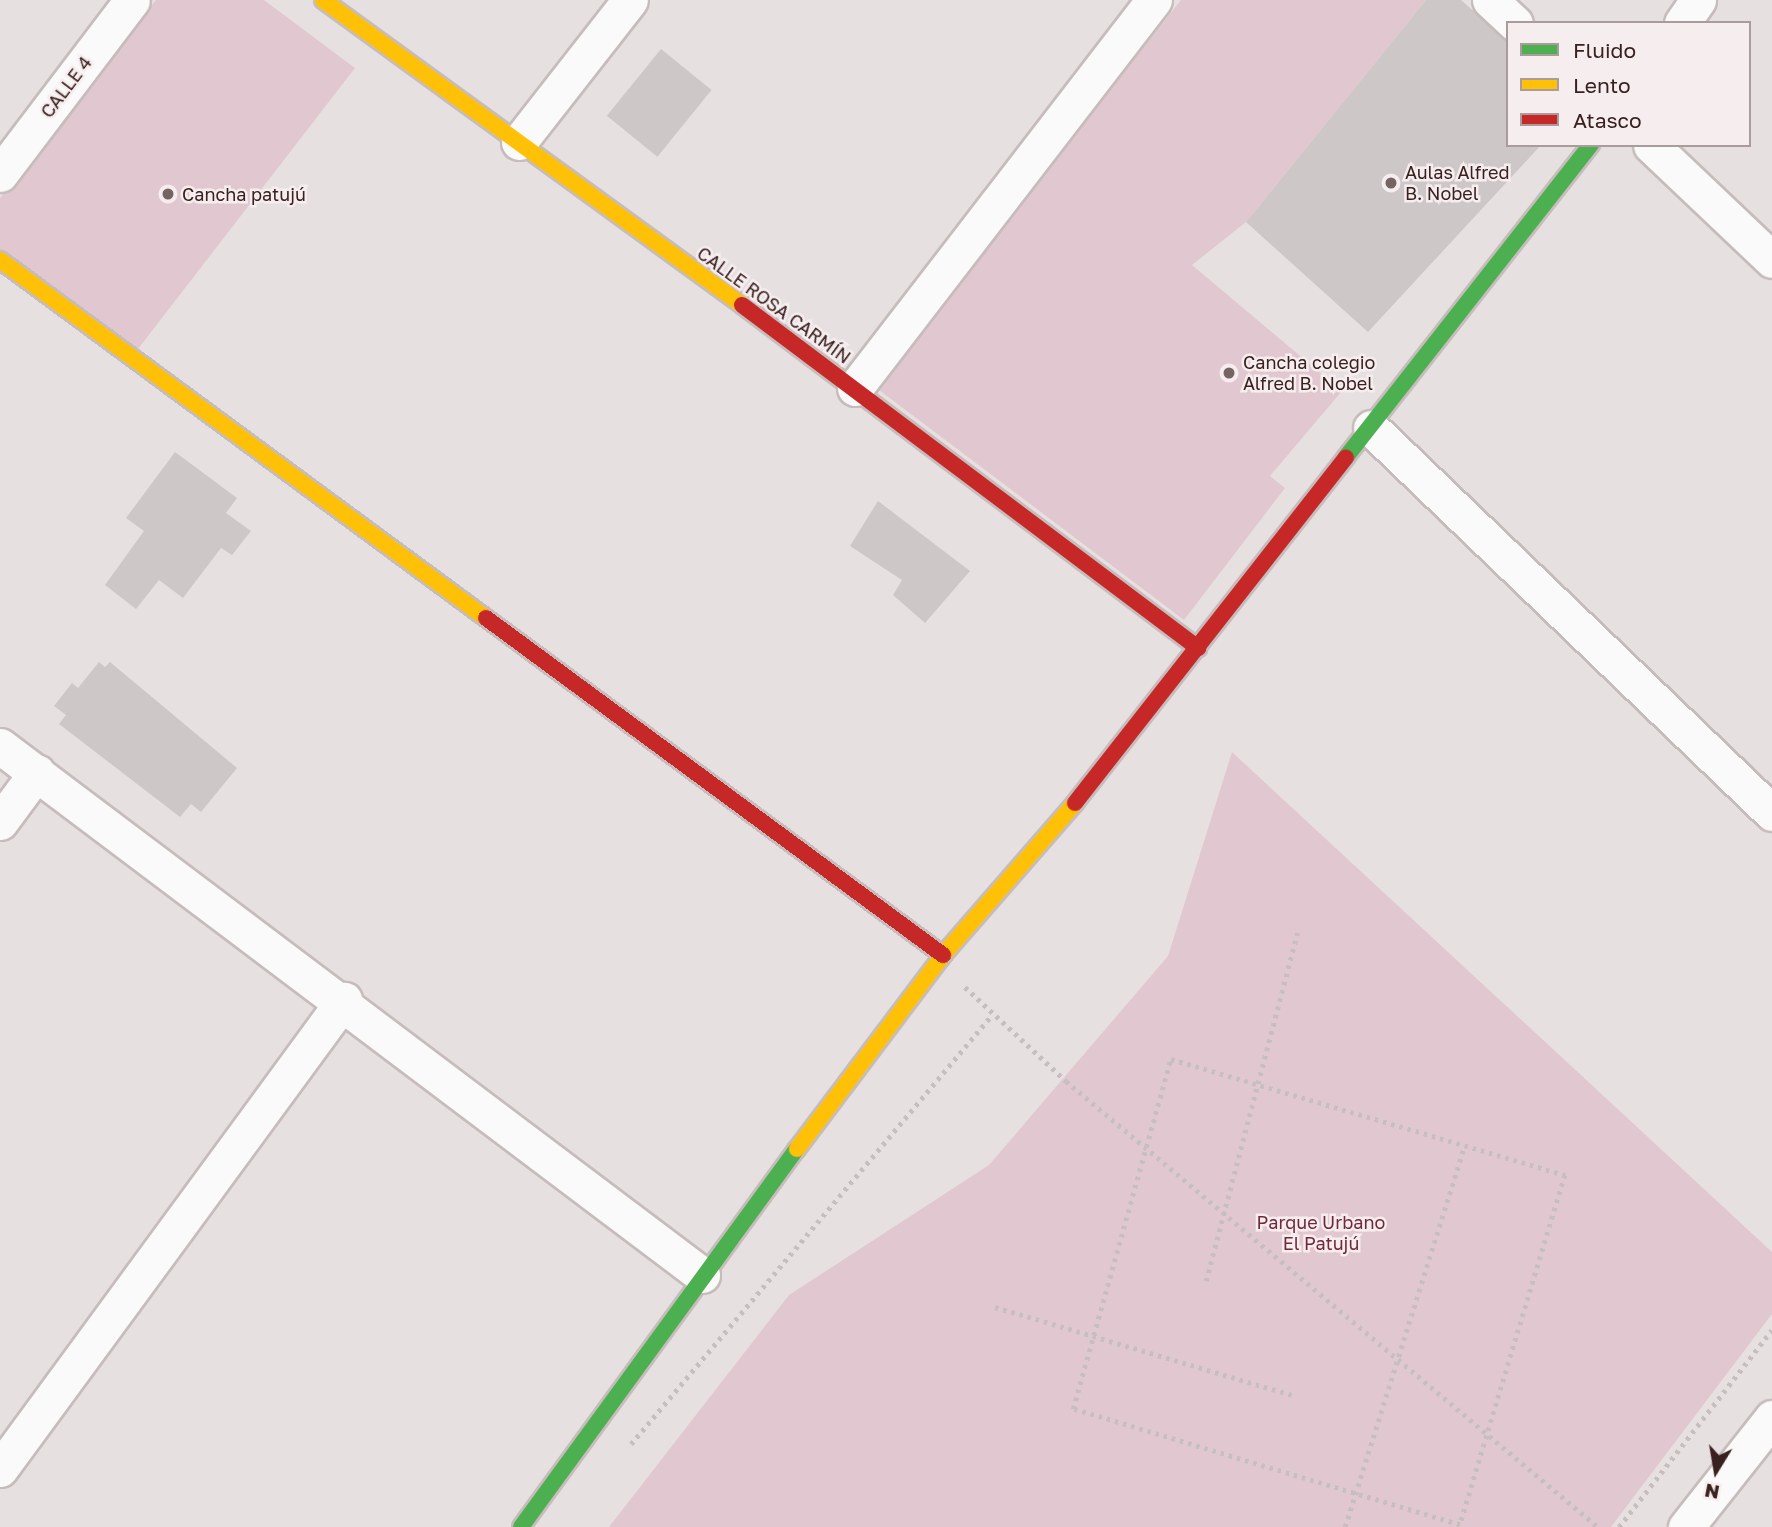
<!DOCTYPE html>
<meta charset="utf-8">
<style>
body{margin:0}
#map{position:relative;width:1772px;height:1527px;overflow:hidden;background:#e7e0e1;font-family:"Golos Text",sans-serif}
div>[style]{position:absolute}
.green>*{inset:0;background:#e1c8d0}
.building>*{inset:0;background:#cec7c7;transform-origin:0 0}
.path>*{height:4.5px;margin-top:-2.25px;transform-origin:0;background:repeating-linear-gradient(90deg,#c7bfbf 0 3.5px,transparent 0 8.5px)}
.roads{filter:drop-shadow(2px 0 #c7bcbc) drop-shadow(-2px 0 #c7bcbc) drop-shadow(0 2px #c7bcbc) drop-shadow(0 -2px #c7bcbc)}
.street>*{height:35px;margin:-17.5px;padding:0 17.5px;transform-origin:17.5px;border-radius:17.5px;background:#fbfafa}
.fast>*{height:16px;margin:-8px;padding:0 8px;transform-origin:8px;border-radius:8px;background:#4caf50}
.slow>*{height:16px;margin:-8px;padding:0 8px;transform-origin:8px;border-radius:8px;background:#ffc107}
.jam>*{height:16px;margin:-8px;padding:0 8px;transform-origin:8px;border-radius:8px;background:#c62828}
.dots>*{width:19px;height:19px;translate:-50% -50%;box-sizing:border-box;border:4px solid #f6edef;border-radius:50%}
span{translate:-50% -50%;white-space:nowrap;text-align:center;line-height:1.15;-webkit-text-stroke:5px #f6edef;paint-order:stroke}
.street-label{font-size:18px;color:#39211f}
.poi-label{font-size:18px;color:#39211f}
.left{translate:0 -50%;text-align:left}
.park-label{font-size:18px;color:#71283a}
.legend{position:absolute;left:1506px;top:21px;width:245px;height:126px;box-sizing:border-box;background:#f6edef;border:2px solid #aa9b9c;margin:0;padding:9px 12px;list-style:none;font-size:21px;color:#39211f}
.legend li{display:flex;align-items:center;gap:14px;height:35px}
.legend b{width:35px;border:2px solid #aa9b9c}
.north{position:absolute;left:1681px;top:1436px;width:70px;height:70px;-webkit-text-stroke:5px #f6edef;paint-order:stroke;rotate:191deg;font-size:19px;font-weight:700;line-height:28px;text-align:center;color:#39211f}
.north::after{content:'';display:block;margin:auto;width:24px;height:32px;background:#39211f;clip-path:polygon(50% 0,100% 100%,50% 72%,0 100%)}
</style>
<div id="map">
<div class="green">
<i style="clip-path:polygon(156px 0,264px 0,355px 68px,138px 349px,0 251px,0 198px)"></i>
<i style="clip-path:polygon(1181px 0,1426px 0,1246px 222px,1192px 265px,1342px 391px,1270px 476px,1285px 488px,1184px 620px,875px 387px)"></i>
<i style="clip-path:polygon(1232px 752px,1772px 1252px,1772px 1314px,1611px 1527px,609px 1527px,789px 1295px,989px 1165px,1168px 956px)"></i>
</div>
<div class="building">
<i style="clip-path:polygon(1426px 0,1461px 0,1508px 42px,1508px 145px,1541px 145px,1368px 332px,1246px 222px)"></i>
<i style="left:661px;top:49px;width:65px;height:86px;rotate:39deg"></i>
<i style="clip-path:polygon(175px 452px,237px 498px,226px 513px,251px 531px,232px 555px,221px 548px,183px 598px,159px 580px,136px 609px,105px 585px,144px 531px,126px 518px)"></i>
<i style="clip-path:polygon(878px 501px,970px 571px,925px 623px,893px 595px,902px 580px,850px 546px)"></i>
<i style="clip-path:polygon(99px 662px,105px 667px,110px 662px,237px 768px,201px 812px,191px 804px,180px 817px,59px 724px,66px 715px,54px 706px,72px 683px,78px 688px)"></i>
</div>
<div class="path">
<i style="left:965px;top:987px;width:138px;rotate:42.9deg"></i>
<i style="left:1066px;top:1081px;width:694px;rotate:39.97deg"></i>
<i style="left:1171px;top:1059px;width:411px;rotate:16.4deg"></i>
<i style="left:1565px;top:1175px;width:365px;rotate:106.7deg"></i>
<i style="left:1460px;top:1525px;width:404px;rotate:-163.3deg"></i>
<i style="left:1073px;top:1409px;width:363px;rotate:-74.4deg"></i>
<i style="left:1206px;top:1281px;width:360px;rotate:-75.3deg"></i>
<i style="left:995px;top:1307px;width:314px;rotate:16.5deg"></i>
<i style="left:631px;top:1444px;width:559px;rotate:-49.93deg"></i>
<i style="left:1345px;top:1527px;width:400px;rotate:-72.6deg"></i>
<i style="left:1619px;top:1527px;width:249px;rotate:-52.2deg"></i>
</div>
<div class="roads">
<div class="street">
<i style="left:1490px;top:0;width:34px;rotate:43deg"></i>
<i style="left:1682px;top:23px;width:28px;rotate:-55deg"></i>
<i style="left:519px;top:142px;width:180px;rotate:-52deg"></i>
<i style="left:1651px;top:145px;width:167px;rotate:43.5deg"></i>
<i style="left:0;top:174px;width:218px;rotate:-52.8deg"></i>
<i style="left:855px;top:388px;width:490px;rotate:-52.4deg"></i>
<i style="left:1371px;top:428px;width:556px;rotate:43.83deg"></i>
<i style="left:0;top:746px;width:879px;rotate:37deg"></i>
<i style="left:0;top:822px;width:62px;rotate:-53.5deg"></i>
<i style="left:0;top:1469px;width:582px;rotate:-53.74deg"></i>
<i style="left:1686px;top:1527px;width:139px;rotate:-51.7deg"></i>
</div>
<div class="fast">
<i style="left:1346px;top:457px;width:397px;rotate:-51.9deg"></i>
<i style="left:521px;top:1527px;width:468px;rotate:-53.9deg"></i>
</div>
<div class="slow">
<i style="left:323px;top:0;width:518px;rotate:36.05deg"></i>
<i style="left:0;top:260px;width:604px;rotate:36.38deg"></i>
<i style="left:797px;top:1149px;width:243px;rotate:-53deg"></i>
<i style="left:943px;top:955px;width:201px;rotate:-49deg"></i>
</div>
<div class="jam">
<i style="left:742px;top:305px;width:571px;rotate:36.95deg"></i>
<i style="left:486px;top:618px;width:568px;rotate:36.41deg"></i>
<i style="left:1075px;top:803px;width:439px;rotate:-51.9deg"></i>
</div>
</div>
<div class="dots">
<i style="left:1391px;top:183px;background:#766463"></i>
<i style="left:168px;top:194px;background:#766463"></i>
<i style="left:1229px;top:373px;background:#766463"></i>
</div>
<div class="street-label">
<span style="left:66px;top:87px;rotate:-53deg">CALLE 4</span>
<span style="left:774px;top:305px;rotate:36deg">CALLE ROSA CARMÍN</span>
</div>
<div class="poi-label">
<span class="left" style="left:1405px;top:183px">Aulas Alfred<br>B. Nobel</span>
<span class="left" style="left:182px;top:194px">Cancha patujú</span>
<span class="left" style="left:1243px;top:373px">Cancha colegio<br>Alfred B. Nobel</span>
</div>
<div class="park-label">
<span style="left:1321px;top:1233px">Parque Urbano<br>El Patujú</span>
</div>
<ul class="legend">
<li><b style="height:9px;background:#4caf50"></b>Fluido</li>
<li><b style="height:9px;background:#ffc107"></b>Lento</li>
<li><b style="height:9px;background:#c62828"></b>Atasco</li>
</ul>
<div class="north">N</div>
</div>
